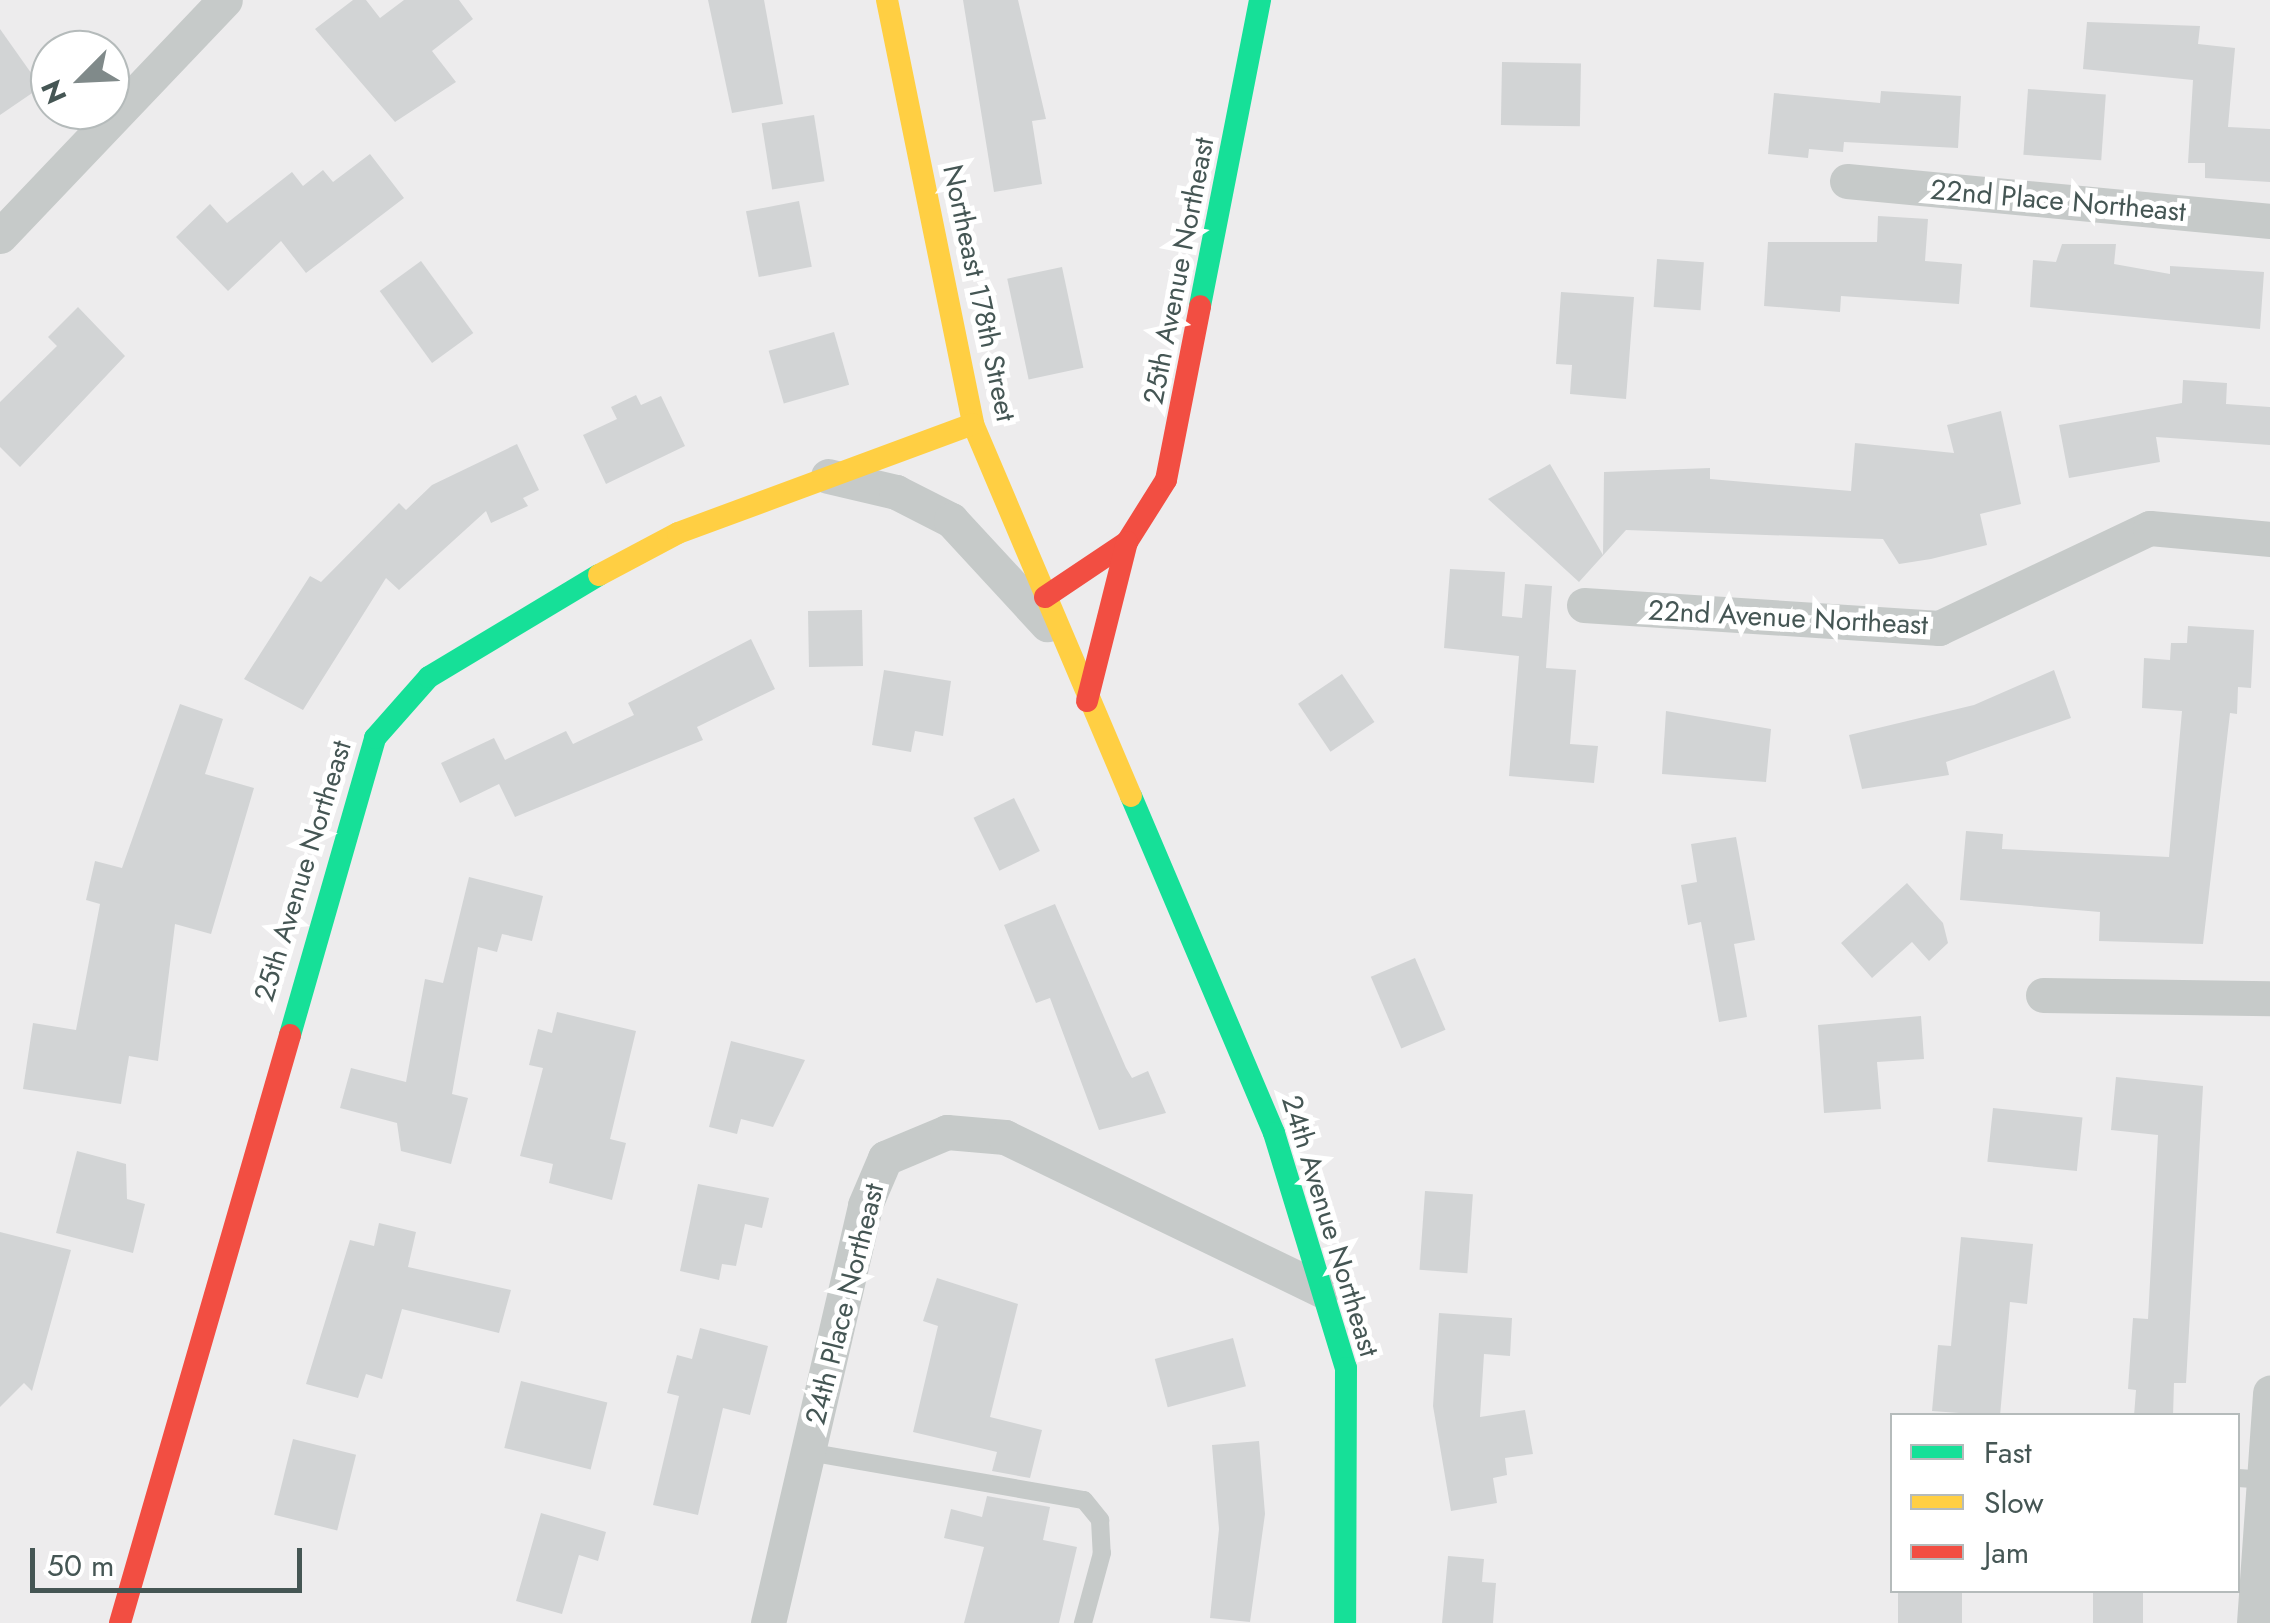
<!DOCTYPE html>
<style>
body{margin:0}
#map{position:relative;width:2270px;height:1623px;overflow:hidden;background:#edeced;font-family:Jost,sans-serif}
div>[style]{position:absolute}
.building>*{inset:0;background:#d2d4d5;transform-origin:0 0}
.lane>*{height:18px;margin:-9px;padding:0 9px;transform-origin:9px;border-radius:9px;background:#c6cac9}
.street>*{height:35px;margin:-17.5px;padding:0 17.5px;transform-origin:17.5px;border-radius:17.5px;background:#c6cac9}
.fast>*{height:22px;margin:-11px;padding:0 11px;transform-origin:11px;border-radius:11px;background:#16e098}
.slow>*{height:22px;margin:-11px;padding:0 11px;transform-origin:11px;border-radius:11px;background:#ffcf43}
.jam>*{height:22px;margin:-11px;padding:0 11px;transform-origin:11px;border-radius:11px;background:#f24e42}
span{translate:-50% -50%;white-space:nowrap;text-align:center;line-height:1.15;-webkit-text-stroke:10px #fff;paint-order:stroke}
.street-label{font-size:28px;color:#455654}
.legend{position:absolute;left:1890px;top:1413px;width:350px;height:180px;box-sizing:border-box;background:#fff;border:2px solid #b5bbbb;margin:0;padding:12px 18px;list-style:none;font-size:30px;color:#455654}
.legend li{display:flex;align-items:center;gap:20px;height:50px}
.legend b{width:50px;border:2px solid #b5bbbb}
.north{position:absolute;left:30px;top:30px;width:100px;height:100px;box-sizing:border-box;background:#fff;border:2px solid #b5bbbb;border-radius:50%;rotate:246deg;font-size:28px;font-weight:700;line-height:40px;text-align:center;color:#455654}
.north::after{content:'';display:block;margin:auto;width:35px;height:45px;background:#808a8a;clip-path:polygon(50% 0,100% 100%,50% 72%,0 100%)}
.scale{position:absolute;left:30px;top:1548px;width:272px;height:45px;box-sizing:border-box;border:5px solid #455654;border-top:0;padding-left:12px;font-size:30px;line-height:35px;white-space:nowrap;color:#455654;-webkit-text-stroke:8px #fff;paint-order:stroke}
</style>
<div id="map">
<div class="building">
<i style="clip-path:polygon(353px 0,366px 0,380px 18px,404px 0,459px 0,473px 19px,432px 51px,456px 82px,395px 122px,315px 29px)"></i>
<i style="clip-path:polygon(708px 0,764px 0,783px 104px,732px 113px)"></i>
<i style="clip-path:polygon(963px 0,1018px 0,1046px 119px,1032px 121px,1042px 184px,994px 192px)"></i>
<i style="clip-path:polygon(2087px 22px,2200px 26px,2198px 44px,2235px 48px,2228px 127px,2270px 129px,2270px 182px,2205px 178px,2205px 163px,2188px 163px,2193px 80px,2083px 69px)"></i>
<i style="clip-path:polygon(0 29px,41px 87px,0 115px)"></i>
<i style="left:1502px;top:62px;width:79px;height:63px;rotate:1deg"></i>
<i style="left:2028px;top:89px;width:78px;height:66px;rotate:4deg"></i>
<i style="clip-path:polygon(1881px 91px,1961px 96px,1958px 148px,1844px 142px,1843px 152px,1809px 149px,1808px 158px,1768px 154px,1774px 93px,1880px 103px)"></i>
<i style="left:814px;top:115px;width:67px;height:53px;rotate:81deg"></i>
<i style="clip-path:polygon(370px 154px,404px 198px,306px 273px,281px 241px,228px 291px,176px 237px,210px 204px,227px 223px,292px 172px,303px 186px,323px 170px,333px 182px)"></i>
<i style="left:799px;top:201px;width:67px;height:54px;rotate:79deg"></i>
<i style="clip-path:polygon(1878px 216px,1928px 219px,1925px 261px,1962px 264px,1959px 304px,1841px 296px,1840px 312px,1764px 306px,1768px 242px,1877px 242px)"></i>
<i style="clip-path:polygon(2062px 244px,2116px 244px,2114px 264px,2170px 274px,2170px 266px,2264px 272px,2260px 329px,2030px 307px,2033px 260px,2056px 262px)"></i>
<i style="left:1657px;top:259px;width:47px;height:48px;rotate:4deg"></i>
<i style="left:421px;top:261px;width:89px;height:51px;rotate:54deg"></i>
<i style="left:1062px;top:267px;width:103px;height:56px;rotate:78deg"></i>
<i style="clip-path:polygon(1561px 292px,1634px 297px,1626px 399px,1570px 394px,1572px 365px,1556px 364px)"></i>
<i style="clip-path:polygon(78px 307px,125px 356px,20px 467px,0 447px,0 402px,57px 346px,48px 337px)"></i>
<i style="left:834px;top:332px;width:55px;height:68px;rotate:74deg"></i>
<i style="clip-path:polygon(2183px 380px,2227px 383px,2226px 404px,2270px 407px,2270px 445px,2156px 437px,2160px 462px,2069px 478px,2059px 425px,2182px 403px)"></i>
<i style="clip-path:polygon(636px 395px,641px 405px,661px 396px,685px 446px,606px 484px,583px 435px,617px 419px,611px 407px)"></i>
<i style="clip-path:polygon(2001px 411px,2021px 504px,1980px 514px,1987px 545px,1931px 559px,1899px 564px,1883px 539px,1626px 530px,1579px 582px,1488px 499px,1550px 464px,1603px 555px,1604px 472px,1710px 468px,1710px 479px,1851px 491px,1855px 443px,1954px 453px,1947px 425px)"></i>
<i style="clip-path:polygon(517px 444px,539px 490px,523px 498px,528px 506px,491px 523px,486px 511px,399px 590px,386px 578px,303px 710px,244px 679px,310px 576px,321px 582px,399px 503px,406px 510px,432px 485px)"></i>
<i style="clip-path:polygon(1450px 569px,1505px 572px,1502px 616px,1522px 618px,1525px 584px,1552px 586px,1546px 668px,1576px 670px,1570px 744px,1598px 746px,1594px 783px,1509px 776px,1519px 656px,1444px 648px)"></i>
<i style="left:862px;top:610px;width:56px;height:54px;rotate:89deg"></i>
<i style="clip-path:polygon(2188px 626px,2254px 630px,2251px 688px,2238px 687px,2237px 714px,2230px 713px,2203px 944px,2099px 941px,2100px 912px,1960px 900px,1966px 831px,2003px 834px,2002px 849px,2169px 857px,2182px 711px,2142px 708px,2144px 658px,2170px 660px,2171px 643px,2187px 643px)"></i>
<i style="clip-path:polygon(751px 639px,775px 689px,697px 727px,703px 740px,515px 817px,499px 784px,460px 803px,441px 763px,494px 738px,505px 760px,566px 731px,573px 744px,634px 715px,628px 703px)"></i>
<i style="clip-path:polygon(884px 670px,951px 681px,943px 736px,915px 731px,911px 752px,872px 745px)"></i>
<i style="clip-path:polygon(2054px 670px,2071px 718px,1946px 762px,1949px 775px,1862px 789px,1849px 735px,1974px 705px)"></i>
<i style="left:1342px;top:674px;width:58px;height:53px;rotate:56deg"></i>
<i style="clip-path:polygon(180px 704px,223px 719px,205px 774px,254px 788px,211px 934px,175px 924px,158px 1061px,129px 1056px,121px 1104px,23px 1089px,33px 1023px,76px 1030px,100px 904px,86px 900px,95px 861px,122px 868px)"></i>
<i style="clip-path:polygon(1666px 711px,1771px 729px,1766px 782px,1662px 774px)"></i>
<i style="left:1014px;top:798px;width:59px;height:45px;rotate:64deg"></i>
<i style="clip-path:polygon(1736px 837px,1755px 940px,1734px 944px,1747px 1017px,1719px 1022px,1701px 922px,1688px 925px,1681px 885px,1697px 882px,1691px 844px)"></i>
<i style="clip-path:polygon(469px 877px,543px 896px,532px 941px,502px 934px,497px 952px,478px 947px,452px 1094px,468px 1098px,451px 1164px,401px 1151px,397px 1123px,340px 1108px,351px 1068px,406px 1082px,425px 979px,443px 983px)"></i>
<i style="clip-path:polygon(1907px 883px,1943px 923px,1948px 943px,1929px 961px,1912px 942px,1872px 978px,1841px 943px)"></i>
<i style="clip-path:polygon(1055px 904px,1126px 1068px,1132px 1078px,1148px 1071px,1166px 1113px,1099px 1130px,1050px 998px,1036px 1003px,1004px 925px)"></i>
<i style="left:1415px;top:958px;width:78px;height:48px;rotate:67deg"></i>
<i style="clip-path:polygon(557px 1012px,636px 1031px,610px 1139px,626px 1143px,612px 1200px,549px 1183px,553px 1164px,520px 1156px,543px 1068px,529px 1065px,538px 1029px,552px 1033px)"></i>
<i style="clip-path:polygon(1921px 1016px,1924px 1059px,1877px 1062px,1881px 1109px,1824px 1113px,1818px 1025px)"></i>
<i style="clip-path:polygon(731px 1041px,805px 1060px,773px 1127px,741px 1119px,737px 1134px,709px 1127px)"></i>
<i style="clip-path:polygon(2116px 1077px,2203px 1086px,2186px 1383px,2174px 1383px,2173px 1416px,2134px 1416px,2136px 1390px,2128px 1389px,2133px 1318px,2148px 1319px,2158px 1135px,2111px 1130px)"></i>
<i style="left:1993px;top:1108px;width:90px;height:54px;rotate:6deg"></i>
<i style="clip-path:polygon(77px 1151px,126px 1164px,127px 1199px,145px 1204px,133px 1253px,56px 1233px)"></i>
<i style="clip-path:polygon(698px 1184px,769px 1198px,762px 1228px,745px 1224px,736px 1266px,722px 1264px,719px 1280px,680px 1271px)"></i>
<i style="left:1425px;top:1191px;width:48px;height:79px;rotate:4deg"></i>
<i style="clip-path:polygon(379px 1223px,416px 1232px,408px 1267px,511px 1290px,499px 1333px,402px 1309px,382px 1379px,366px 1374px,358px 1398px,306px 1384px,350px 1240px,374px 1246px)"></i>
<i style="clip-path:polygon(0 1232px,71px 1250px,32px 1391px,24px 1383px,0 1407px)"></i>
<i style="clip-path:polygon(1961px 1237px,2033px 1244px,2027px 1304px,2010px 1302px,2000px 1416px,1932px 1411px,1938px 1345px,1951px 1346px)"></i>
<i style="clip-path:polygon(937px 1278px,1018px 1304px,990px 1417px,1042px 1430px,1030px 1478px,992px 1471px,997px 1452px,913px 1432px,938px 1326px,923px 1321px)"></i>
<i style="clip-path:polygon(1439px 1313px,1512px 1318px,1510px 1356px,1484px 1354px,1480px 1417px,1525px 1410px,1533px 1454px,1505px 1458px,1507px 1475px,1493px 1478px,1497px 1503px,1451px 1511px,1433px 1406px)"></i>
<i style="clip-path:polygon(700px 1328px,768px 1346px,750px 1415px,723px 1408px,698px 1515px,653px 1505px,679px 1396px,667px 1393px,677px 1355px,692px 1359px)"></i>
<i style="left:1233px;top:1338px;width:50px;height:81px;rotate:75deg"></i>
<i style="left:521px;top:1381px;width:89px;height:69px;rotate:14deg"></i>
<i style="left:293px;top:1439px;width:65px;height:78px;rotate:14deg"></i>
<i style="clip-path:polygon(1259px 1441px,1265px 1514px,1250px 1622px,1210px 1618px,1219px 1529px,1212px 1445px)"></i>
<i style="clip-path:polygon(987px 1496px,1050px 1507px,1043px 1540px,1077px 1547px,1059px 1623px,964px 1623px,984px 1547px,944px 1538px,951px 1509px,982px 1517px)"></i>
<i style="clip-path:polygon(541px 1513px,606px 1532px,598px 1561px,579px 1555px,562px 1614px,516px 1601px)"></i>
<i style="clip-path:polygon(1448px 1556px,1484px 1559px,1482px 1582px,1496px 1583px,1493px 1623px,1442px 1623px)"></i>
<i style="left:1898px;top:1590px;width:64px;height:33px"></i>
<i style="left:2093px;top:1590px;width:50px;height:33px"></i>
</div>
<div class="lane">
<i style="left:808px;top:1452px;width:280px;rotate:9.9deg"></i>
<i style="left:1084px;top:1500px;width:26px;rotate:51deg"></i>
<i style="left:1100px;top:1520px;width:33px;rotate:87deg"></i>
<i style="left:1102px;top:1553px;width:73px;rotate:105.2deg"></i>
<i style="left:2238px;top:1478px;width:26px;rotate:4deg"></i>
</div>
<div class="street">
<i style="left:1847px;top:181px;width:425px;rotate:5.4deg"></i>
<i style="left:0;top:236px;width:326px;rotate:-46.4deg"></i>
<i style="left:828px;top:476px;width:70px;rotate:13.2deg"></i>
<i style="left:896px;top:492px;width:62px;rotate:27deg"></i>
<i style="left:951px;top:520px;width:142px;rotate:47.3deg"></i>
<i style="left:1584px;top:605px;width:356px;rotate:3.7deg"></i>
<i style="left:1939px;top:628px;width:233px;rotate:-25.4deg"></i>
<i style="left:2150px;top:528px;width:121px;rotate:5.2deg"></i>
<i style="left:2043px;top:995px;width:227px;rotate:0.8deg"></i>
<i style="left:768px;top:1623px;width:429px;rotate:-76.9deg"></i>
<i style="left:865px;top:1205px;width:51px;rotate:-66.9deg"></i>
<i style="left:885px;top:1158px;width:67px;rotate:-22.8deg"></i>
<i style="left:947px;top:1132px;width:58px;rotate:4.9deg"></i>
<i style="left:1005px;top:1137px;width:352px;rotate:25.8deg"></i>
<i style="left:2254px;top:1623px;width:231px;rotate:-86deg"></i>
</div>
<div class="fast">
<i style="left:1200px;top:306px;width:312px;rotate:-78.9deg"></i>
<i style="left:1131px;top:796px;width:366px;rotate:67deg"></i>
<i style="left:1274px;top:1133px;width:246px;rotate:73deg"></i>
<i style="left:1346px;top:1368px;width:255px;rotate:90.2deg"></i>
<i style="left:290px;top:1035px;width:309px;rotate:-74deg"></i>
<i style="left:375px;top:738px;width:81px;rotate:-48.5deg"></i>
<i style="left:429px;top:677px;width:198px;rotate:-31deg"></i>
</div>
<div class="slow">
<i style="left:887px;top:0;width:433px;rotate:78.5deg"></i>
<i style="left:973px;top:424px;width:404px;rotate:67deg"></i>
<i style="left:599px;top:575px;width:89px;rotate:-28deg"></i>
<i style="left:678px;top:533px;width:314px;rotate:-20.3deg"></i>
</div>
<div class="jam">
<i style="left:1045px;top:597px;width:99px;rotate:-33.9deg"></i>
<i style="left:1127px;top:542px;width:73px;rotate:-57.8deg"></i>
<i style="left:1166px;top:480px;width:177px;rotate:-78.9deg"></i>
<i style="left:1087px;top:701px;width:164px;rotate:-75.9deg"></i>
<i style="left:120px;top:1623px;width:612px;rotate:-73.87deg"></i>
</div>
<div class="street-label">
<span style="left:2058px;top:201px;rotate:5deg">22nd Place Northeast</span>
<span style="left:1179px;top:271px;rotate:-79deg">25th Avenue Northeast</span>
<span style="left:979px;top:293px;rotate:78deg">Northeast 178th Street</span>
<span style="left:1788px;top:618px;rotate:3deg">22nd Avenue Northeast</span>
<span style="left:303px;top:871px;rotate:-73deg">25th Avenue Northeast</span>
<span style="left:1330px;top:1226px;rotate:73deg">24th Avenue Northeast</span>
<span style="left:845px;top:1304px;rotate:-76deg">24th Place Northeast</span>
</div>
<ul class="legend">
<li><b style="height:12px;background:#16e098"></b>Fast</li>
<li><b style="height:12px;background:#ffcf43"></b>Slow</li>
<li><b style="height:12px;background:#f24e42"></b>Jam</li>
</ul>
<div class="north">N</div>
<div class="scale">50 m</div>
</div>
